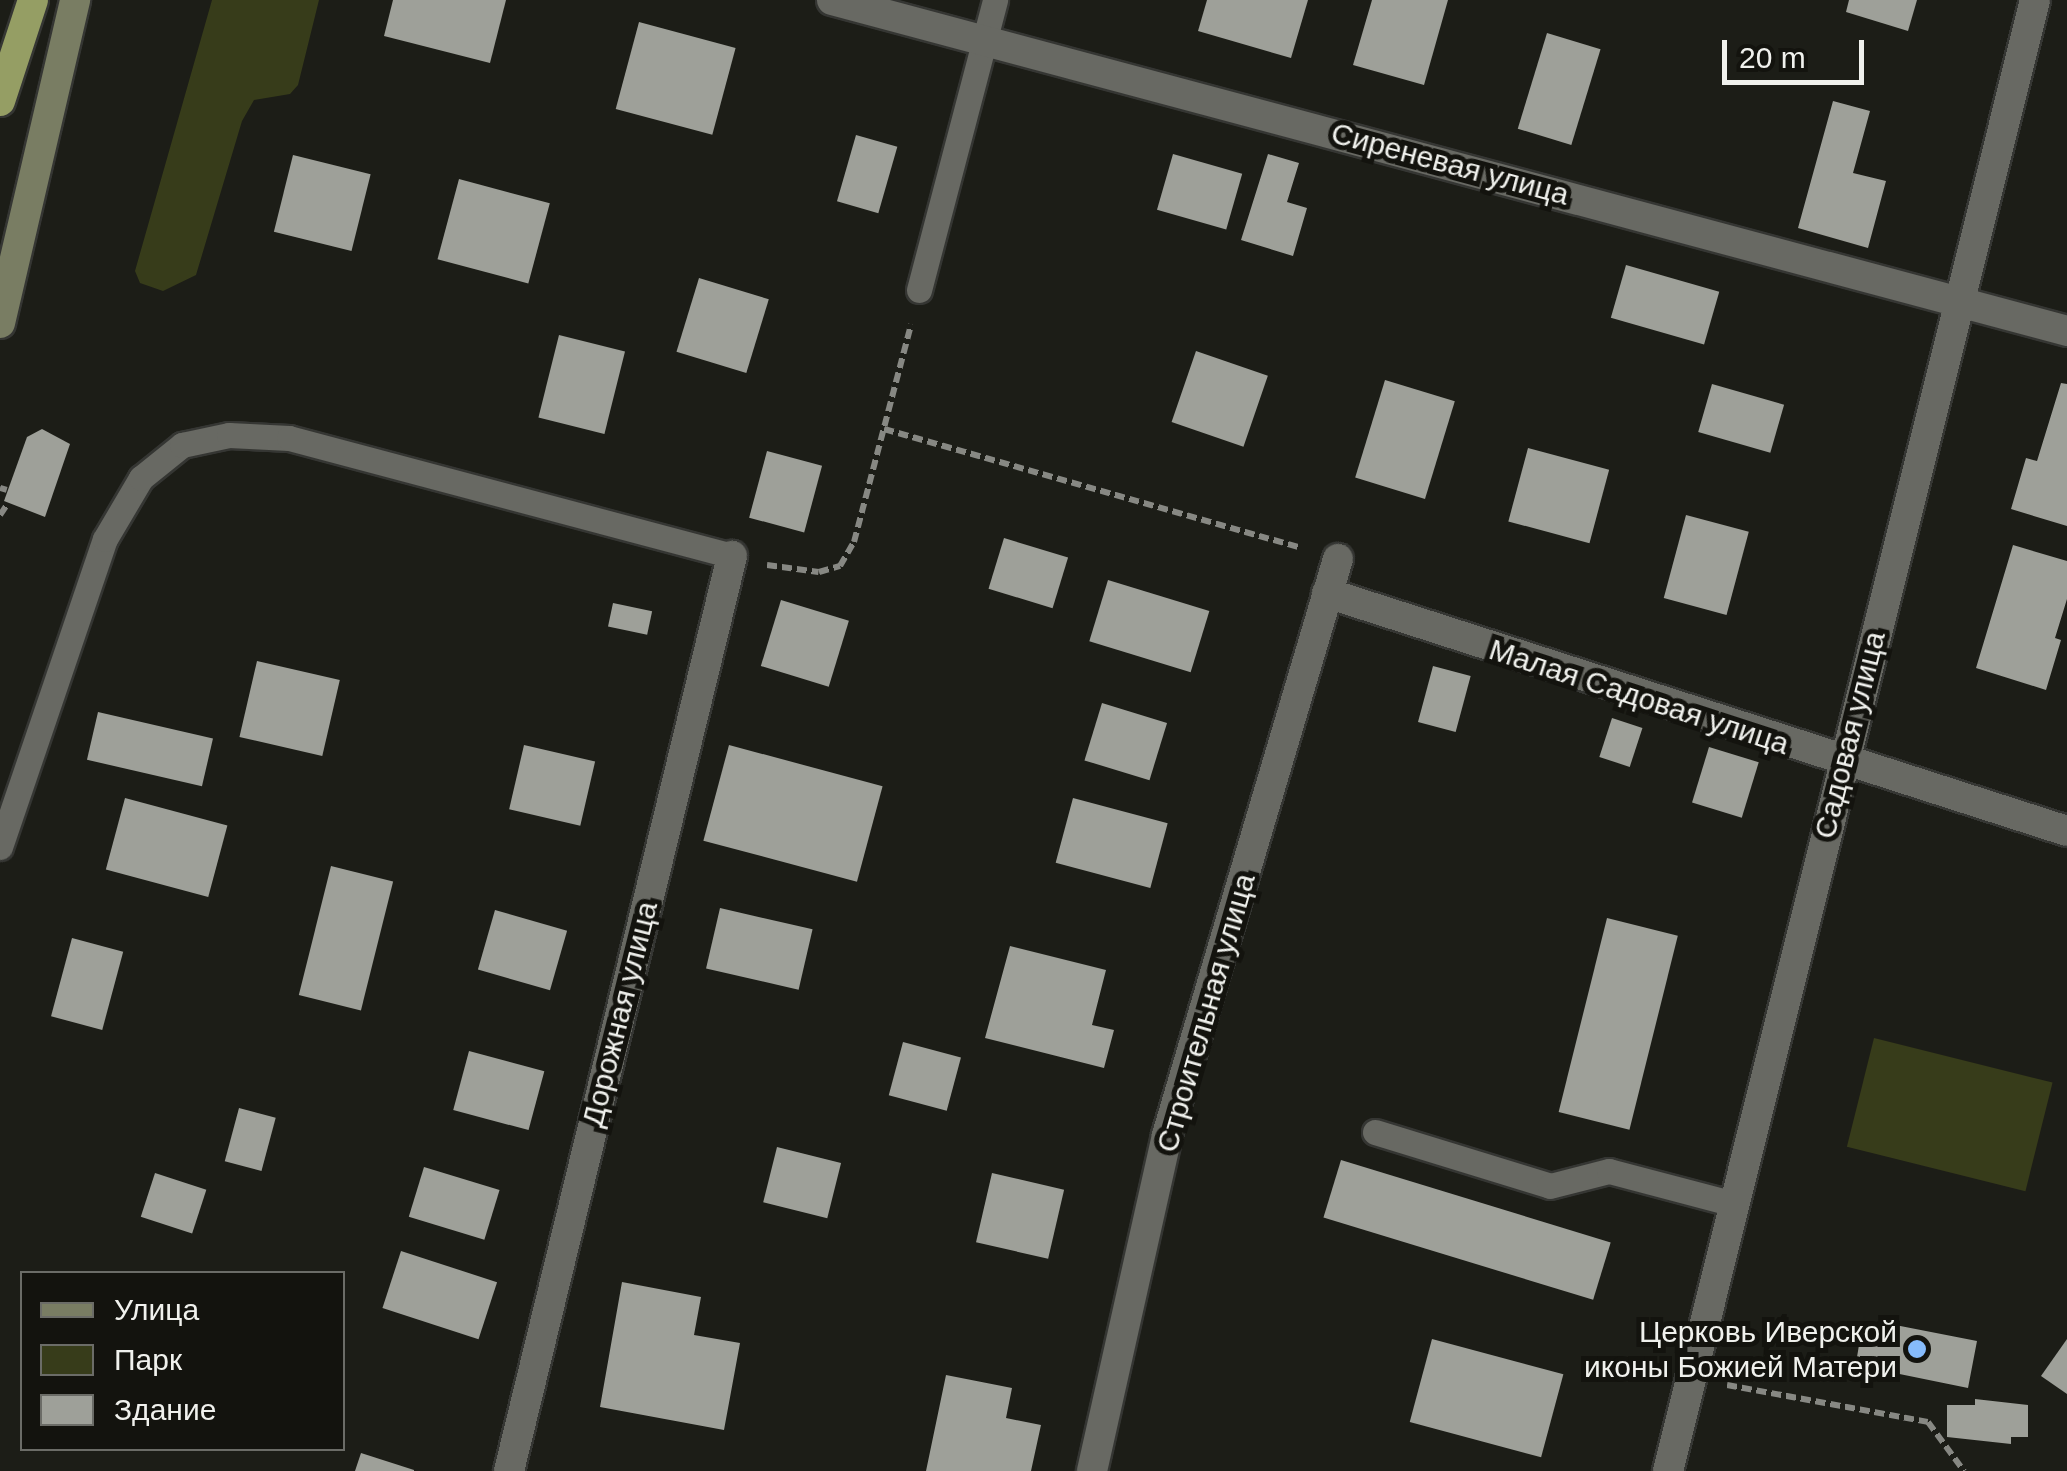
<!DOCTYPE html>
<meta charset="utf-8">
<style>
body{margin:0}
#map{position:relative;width:2067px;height:1471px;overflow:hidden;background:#1c1d17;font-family:Helvetica,sans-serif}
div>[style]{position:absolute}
.green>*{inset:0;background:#373c1a;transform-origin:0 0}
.building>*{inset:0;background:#9ea099;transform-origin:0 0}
.path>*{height:6px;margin-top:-3px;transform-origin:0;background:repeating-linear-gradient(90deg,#878883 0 10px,transparent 0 15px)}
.roads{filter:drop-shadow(2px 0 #353633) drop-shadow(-2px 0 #353633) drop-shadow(0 2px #353633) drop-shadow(0 -2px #353633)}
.service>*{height:25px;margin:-12.5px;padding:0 12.5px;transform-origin:12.5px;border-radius:12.5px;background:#686963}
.minor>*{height:30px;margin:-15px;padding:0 15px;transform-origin:15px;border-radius:15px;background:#686963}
.secondary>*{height:30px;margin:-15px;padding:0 15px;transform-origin:15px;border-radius:15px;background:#797d63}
.trunk>*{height:30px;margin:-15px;padding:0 15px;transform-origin:15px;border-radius:15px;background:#959e64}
.dots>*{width:28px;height:28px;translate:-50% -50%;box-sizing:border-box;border:5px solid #13130e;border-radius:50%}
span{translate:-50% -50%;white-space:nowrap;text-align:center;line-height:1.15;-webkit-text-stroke:10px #13130e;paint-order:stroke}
.street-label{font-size:30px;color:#f0f1ed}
.poi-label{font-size:30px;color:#f0f1ed}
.right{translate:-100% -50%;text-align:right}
.legend{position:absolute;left:20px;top:1271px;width:325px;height:180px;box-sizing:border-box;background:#13130e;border:2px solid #6b6c67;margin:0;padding:12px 18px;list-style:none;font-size:30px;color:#f0f1ed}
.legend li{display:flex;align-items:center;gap:20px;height:50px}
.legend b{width:50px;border:2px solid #6b6c67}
.scale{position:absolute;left:1722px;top:40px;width:142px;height:45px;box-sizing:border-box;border:5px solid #f0f1ed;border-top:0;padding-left:12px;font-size:30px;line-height:35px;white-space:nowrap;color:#f0f1ed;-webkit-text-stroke:8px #13130e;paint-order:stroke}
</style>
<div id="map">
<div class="green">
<i style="clip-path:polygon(212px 0,319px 0,298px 85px,290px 94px,254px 100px,242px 121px,196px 275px,163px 291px,140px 283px,135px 271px)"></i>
<i style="left:1874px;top:1038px;width:184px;height:112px;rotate:14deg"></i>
</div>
<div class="building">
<i style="clip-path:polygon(393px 0,506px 0,490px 63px,384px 36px)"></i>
<i style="clip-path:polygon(1207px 0,1308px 0,1291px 58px,1198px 31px)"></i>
<i style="clip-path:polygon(1372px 0,1448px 0,1424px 85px,1353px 65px)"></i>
<i style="clip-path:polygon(1849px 0,1917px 0,1908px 31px,1846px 12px)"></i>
<i style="left:639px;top:22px;width:100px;height:90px;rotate:15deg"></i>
<i style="left:1547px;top:33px;width:56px;height:100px;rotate:17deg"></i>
<i style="clip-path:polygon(1833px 101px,1870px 111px,1853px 173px,1886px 181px,1868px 248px,1798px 228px)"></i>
<i style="left:856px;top:135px;width:43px;height:69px;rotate:16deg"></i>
<i style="left:1173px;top:154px;width:72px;height:58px;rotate:16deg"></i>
<i style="clip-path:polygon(1268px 154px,1299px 163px,1287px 202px,1307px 208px,1293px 256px,1241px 240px)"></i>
<i style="left:293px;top:155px;width:80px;height:79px;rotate:14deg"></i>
<i style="left:459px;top:179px;width:94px;height:83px;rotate:15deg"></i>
<i style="left:1626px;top:265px;width:97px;height:55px;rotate:16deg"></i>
<i style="left:699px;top:278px;width:73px;height:77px;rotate:17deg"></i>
<i style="left:559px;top:335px;width:68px;height:85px;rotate:14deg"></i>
<i style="left:1196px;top:351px;width:76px;height:75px;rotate:19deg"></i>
<i style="left:1385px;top:380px;width:73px;height:102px;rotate:17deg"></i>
<i style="clip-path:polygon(2061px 383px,2067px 384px,2067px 526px,2011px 509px,2026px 458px,2037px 461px)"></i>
<i style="left:1712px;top:384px;width:75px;height:50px;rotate:16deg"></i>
<i style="clip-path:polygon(42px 429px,70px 444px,45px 517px,4px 501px,27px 437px)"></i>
<i style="left:1528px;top:448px;width:84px;height:76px;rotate:15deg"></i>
<i style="left:767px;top:451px;width:57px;height:69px;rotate:15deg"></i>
<i style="left:1686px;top:515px;width:65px;height:86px;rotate:15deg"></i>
<i style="left:1004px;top:538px;width:67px;height:53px;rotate:17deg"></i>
<i style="clip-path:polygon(2013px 545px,2067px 561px,2067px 599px,2055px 638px,2061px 640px,2046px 690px,1976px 668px)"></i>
<i style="left:1108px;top:580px;width:106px;height:64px;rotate:17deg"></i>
<i style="left:781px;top:600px;width:71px;height:69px;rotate:17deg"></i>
<i style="left:613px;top:603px;width:40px;height:24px;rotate:12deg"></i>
<i style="left:257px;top:661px;width:85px;height:78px;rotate:13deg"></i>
<i style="left:1433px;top:666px;width:39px;height:58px;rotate:15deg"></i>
<i style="left:1102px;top:703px;width:68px;height:60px;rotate:17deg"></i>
<i style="left:98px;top:712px;width:118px;height:49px;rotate:13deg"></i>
<i style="left:1612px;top:718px;width:32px;height:41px;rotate:18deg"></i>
<i style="left:524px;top:745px;width:73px;height:66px;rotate:13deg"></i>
<i style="left:729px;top:745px;width:159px;height:99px;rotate:15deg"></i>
<i style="left:1709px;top:747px;width:52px;height:58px;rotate:17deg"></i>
<i style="left:125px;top:798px;width:106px;height:74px;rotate:15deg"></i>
<i style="left:1073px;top:798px;width:98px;height:67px;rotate:15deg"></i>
<i style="left:331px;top:866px;width:64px;height:133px;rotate:14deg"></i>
<i style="left:720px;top:908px;width:95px;height:62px;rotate:13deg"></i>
<i style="left:495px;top:910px;width:75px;height:62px;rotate:16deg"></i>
<i style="left:1607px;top:918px;width:73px;height:200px;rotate:14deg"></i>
<i style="left:72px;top:938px;width:53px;height:81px;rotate:15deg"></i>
<i style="clip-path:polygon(1010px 946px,1106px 970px,1092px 1025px,1114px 1030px,1104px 1068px,985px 1038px)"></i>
<i style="left:903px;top:1042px;width:60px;height:55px;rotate:15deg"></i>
<i style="left:469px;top:1051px;width:78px;height:61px;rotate:15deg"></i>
<i style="left:239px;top:1108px;width:38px;height:55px;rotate:15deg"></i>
<i style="left:777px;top:1147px;width:66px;height:57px;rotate:14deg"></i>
<i style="left:1341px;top:1160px;width:282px;height:60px;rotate:17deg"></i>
<i style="left:424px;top:1167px;width:79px;height:52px;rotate:17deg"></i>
<i style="left:155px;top:1173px;width:54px;height:46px;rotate:18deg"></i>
<i style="left:992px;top:1173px;width:74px;height:71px;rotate:13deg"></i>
<i style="left:401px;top:1251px;width:101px;height:60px;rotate:18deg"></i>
<i style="clip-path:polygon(622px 1282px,701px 1297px,694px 1335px,740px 1343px,724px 1430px,600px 1407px)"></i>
<i style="clip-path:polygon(1885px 1323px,1977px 1341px,1968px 1388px,1875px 1369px,1877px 1361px,1857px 1357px,1862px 1327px,1883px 1331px)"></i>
<i style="left:1432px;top:1339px;width:136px;height:86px;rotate:15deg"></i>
<i style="clip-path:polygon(2067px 1339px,2067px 1394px,2041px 1376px)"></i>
<i style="clip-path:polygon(946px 1375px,1012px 1388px,1006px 1418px,1041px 1425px,1031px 1471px,926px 1471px)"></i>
<i style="clip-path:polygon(1975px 1399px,2028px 1405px,2028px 1437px,2011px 1437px,2011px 1444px,1947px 1437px,1947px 1405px,1975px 1405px)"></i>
<i style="clip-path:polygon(361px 1453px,414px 1470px,414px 1471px,355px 1471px)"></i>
</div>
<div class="path">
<i style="left:884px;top:429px;width:434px;rotate:15.9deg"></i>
<i style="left:0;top:488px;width:7px;rotate:16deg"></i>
<i style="left:0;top:515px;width:14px;rotate:-56deg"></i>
<i style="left:767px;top:565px;width:52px;rotate:7.7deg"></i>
<i style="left:819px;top:572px;width:22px;rotate:-16deg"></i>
<i style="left:840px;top:566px;width:28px;rotate:-60deg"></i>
<i style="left:854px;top:542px;width:225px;rotate:-75.3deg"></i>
<i style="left:1727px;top:1385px;width:204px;rotate:10.4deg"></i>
<i style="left:1928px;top:1422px;width:61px;rotate:53.7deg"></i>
</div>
<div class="roads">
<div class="service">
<i style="left:919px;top:290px;width:300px;rotate:-75.3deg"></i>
<i style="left:0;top:847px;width:325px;rotate:-71.2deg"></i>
<i style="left:105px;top:539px;width:71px;rotate:-59.5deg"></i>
<i style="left:141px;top:478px;width:53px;rotate:-38.8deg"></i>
<i style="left:182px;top:445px;width:48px;rotate:-12deg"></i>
<i style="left:229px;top:435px;width:60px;rotate:2.9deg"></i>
<i style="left:289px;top:438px;width:458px;rotate:14.9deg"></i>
<i style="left:1375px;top:1132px;width:183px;rotate:17.1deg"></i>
<i style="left:1550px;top:1186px;width:61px;rotate:-14.3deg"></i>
<i style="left:1609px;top:1171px;width:129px;rotate:14.8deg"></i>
</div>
<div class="minor">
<i style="left:832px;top:0;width:1279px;rotate:15deg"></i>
<i style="left:1327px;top:593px;width:777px;rotate:17.83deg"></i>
<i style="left:509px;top:1471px;width:942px;rotate:-76.3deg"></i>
<i style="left:1092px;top:1471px;width:344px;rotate:-77.4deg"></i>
<i style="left:1167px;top:1135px;width:601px;rotate:-73.47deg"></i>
<i style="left:1668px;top:1471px;width:1516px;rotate:-75.99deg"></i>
</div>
<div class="secondary">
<i style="left:0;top:323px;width:332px;rotate:-76.9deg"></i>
</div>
<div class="trunk">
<i style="left:0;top:101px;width:106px;rotate:-71.9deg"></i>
</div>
</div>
<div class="dots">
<i style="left:1917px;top:1349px;background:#86bbfb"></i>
</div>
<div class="street-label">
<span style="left:1450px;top:164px;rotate:15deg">Сиреневая улица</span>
<span style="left:1639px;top:697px;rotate:18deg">Малая Садовая улица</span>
<span style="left:1850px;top:735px;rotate:-76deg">Садовая улица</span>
<span style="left:1206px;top:1013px;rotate:-74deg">Строительная улица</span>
<span style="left:620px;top:1014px;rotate:-76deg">Дорожная улица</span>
</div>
<div class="poi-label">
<span class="right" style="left:1897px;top:1349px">Церковь Иверской<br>иконы Божией Матери</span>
</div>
<ul class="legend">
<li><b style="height:12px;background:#797d63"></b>Улица</li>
<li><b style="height:28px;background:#373c1a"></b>Парк</li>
<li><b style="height:28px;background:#9ea099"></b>Здание</li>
</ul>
<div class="scale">20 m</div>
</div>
